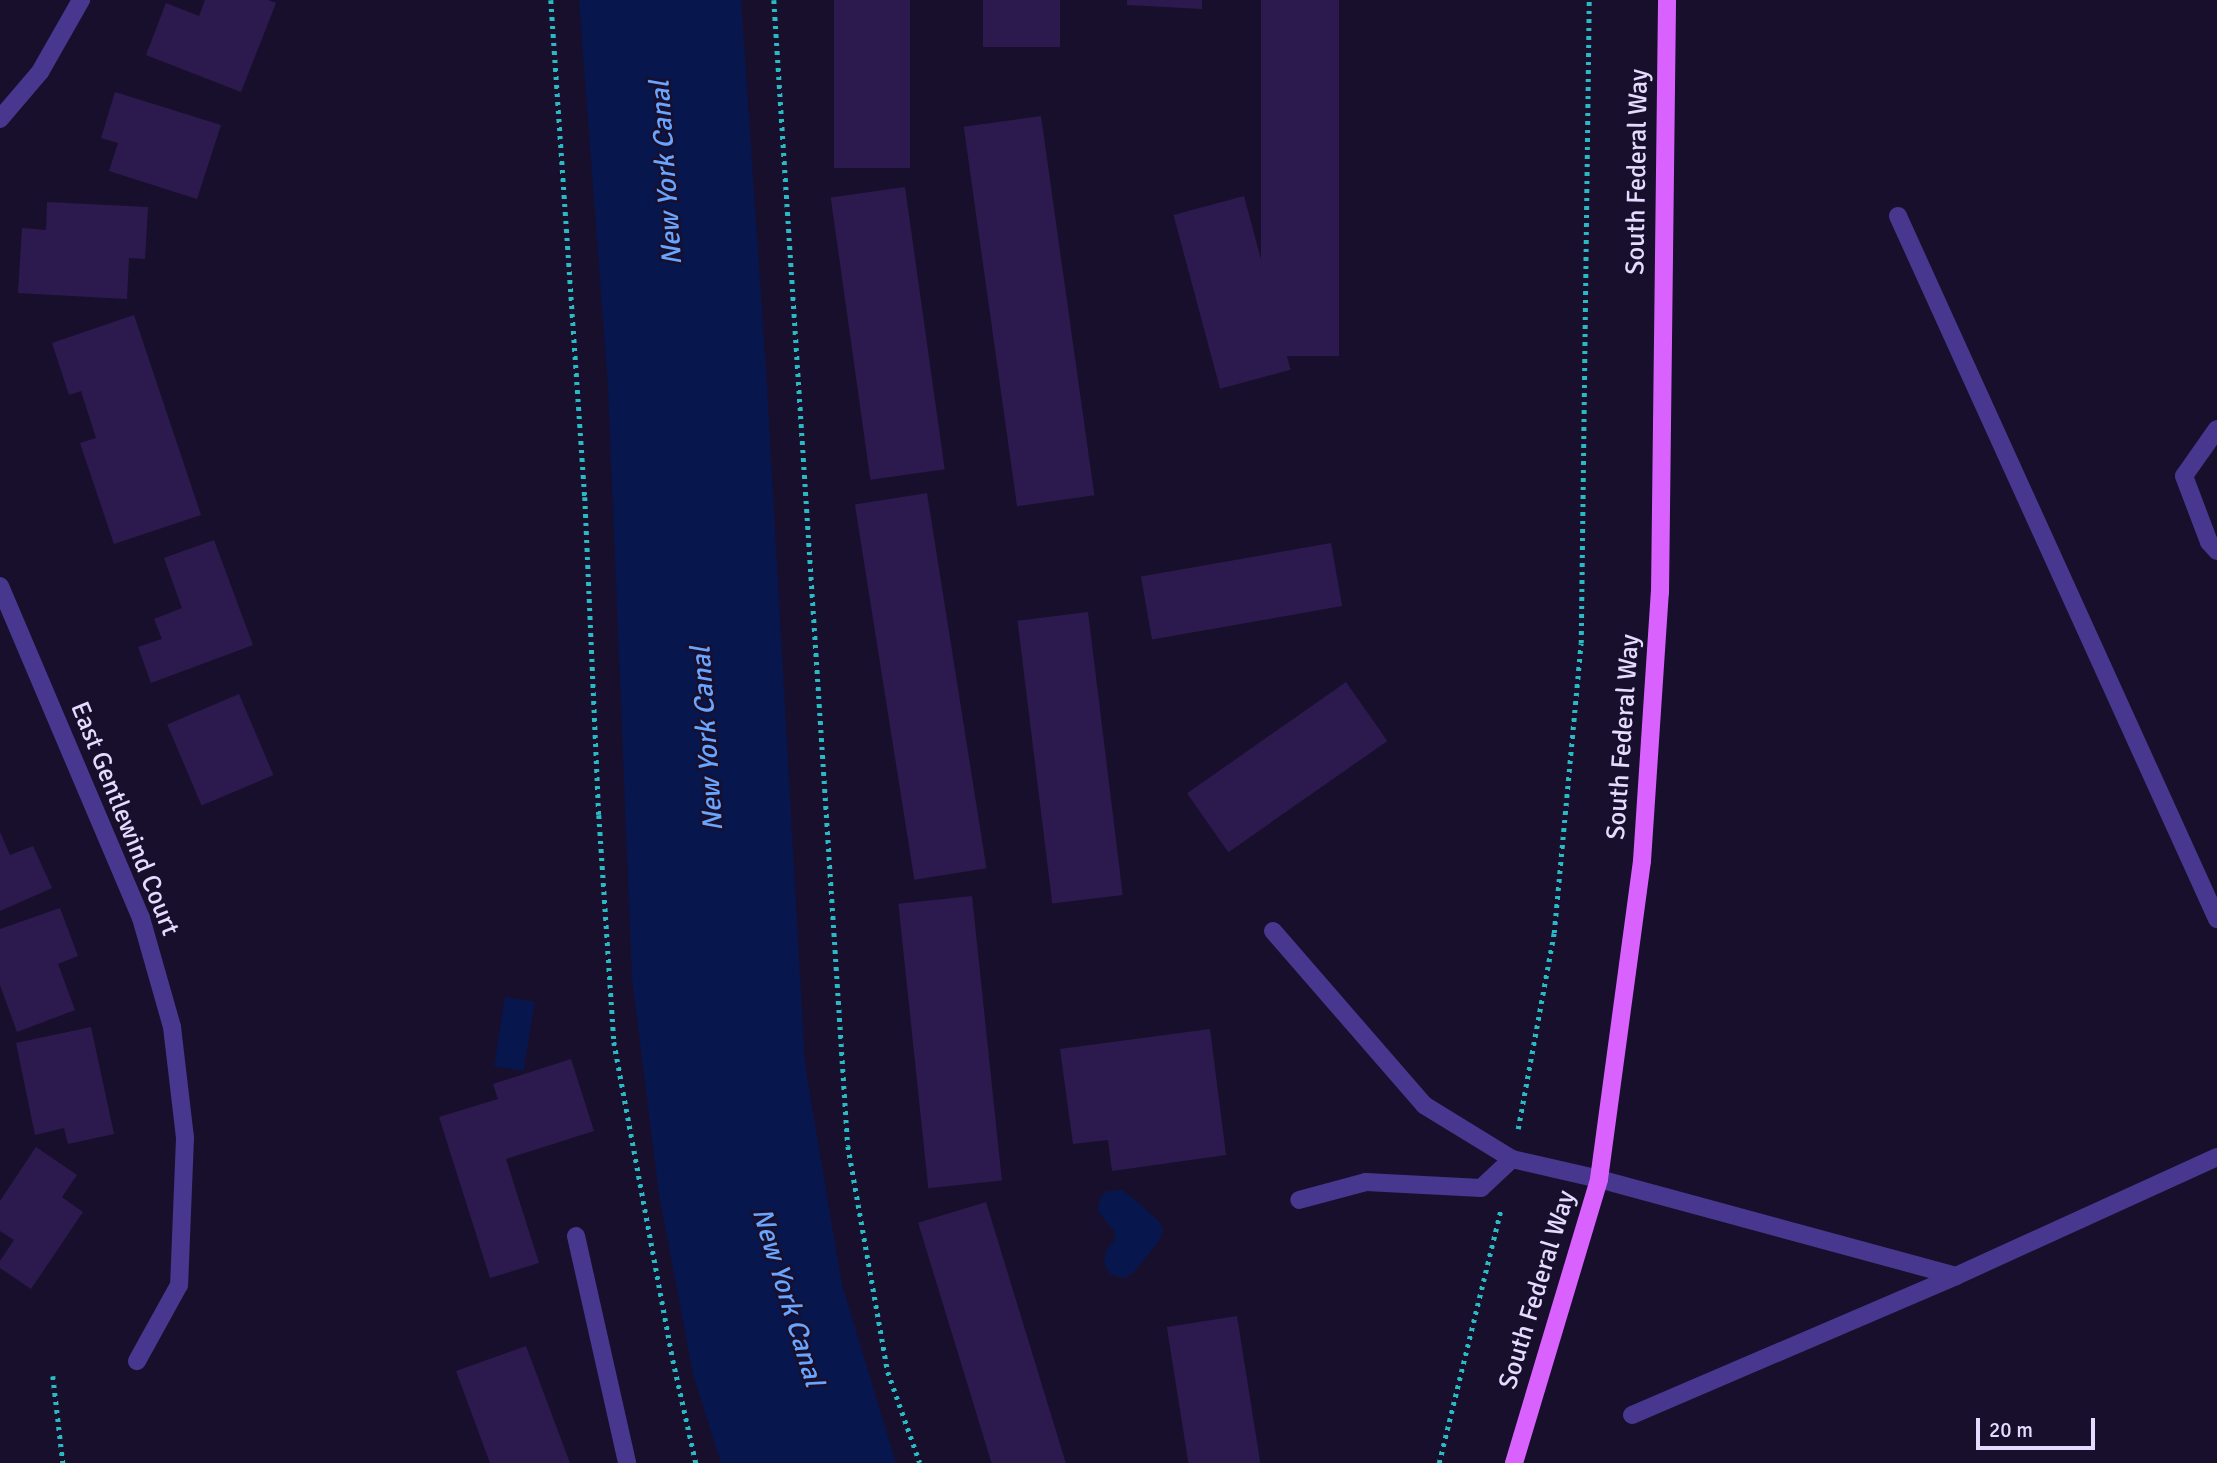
<!DOCTYPE html>
<style>
body{margin:0}
#map{position:relative;width:2217px;height:1463px;overflow:hidden;background:#180f2c;font-family:Signika,sans-serif}
div>[style]{position:absolute}
.water>*{inset:0;background:#07174d;transform-origin:0 0}
.building>*{inset:0;background:#2c1a4f;transform-origin:0 0}
.path>*{height:4.5px;margin-top:-2.25px;transform-origin:0;background:repeating-linear-gradient(90deg,#28bac5 0 3.5px,transparent 0 8.5px)}
.minor>*{height:18px;margin:-9px;padding:0 9px;transform-origin:9px;border-radius:9px;background:#47378e}
.major>*{height:18px;margin:-9px;padding:0 9px;transform-origin:9px;border-radius:9px;background:#d962ff}
span{translate:-50% -50%;white-space:nowrap;text-align:center;line-height:1.15;-webkit-text-stroke:5px #180f2c;paint-order:stroke}
.street-label{font-size:26px;color:#e4dbff}
.water-label{font-size:28px;color:#69a5ff;font-style:italic}
.scale{position:absolute;left:1976px;top:1418px;width:119px;height:32px;box-sizing:border-box;border:4px solid #e4dbff;border-top:0;padding-left:9px;font-size:21px;line-height:24px;white-space:nowrap;color:#e4dbff;-webkit-text-stroke:5px #180f2c;paint-order:stroke}
</style>
<div id="map">
<div class="water">
<i style="clip-path:polygon(579px 0,741px 0,766px 369px,805px 1065px,842px 1285px,896px 1463px,721px 1463px,693px 1374px,659px 1194px,632px 978px,608px 385px)"></i>
<i style="left:505px;top:997px;width:30px;height:70px;rotate:9deg"></i>
<i style="clip-path:polygon(1123px 1190px,1159px 1221px,1163px 1230px,1159px 1241px,1133px 1273px,1123px 1278px,1110px 1274px,1104px 1262px,1106px 1251px,1115px 1239px,1114px 1231px,1098px 1211px,1100px 1198px,1107px 1191px)"></i>
</div>
<div class="building">
<i style="clip-path:polygon(205px 0,268px 0,276px 3px,241px 92px,146px 55px,166px 3px,199px 16px)"></i>
<i style="left:834px;top:0;width:76px;height:168px"></i>
<i style="left:983px;top:0;width:77px;height:47px"></i>
<i style="clip-path:polygon(1127px 0,1202px 0,1202px 9px,1127px 5px)"></i>
<i style="left:1261px;top:0;width:78px;height:356px"></i>
<i style="clip-path:polygon(115px 92px,221px 125px,197px 199px,109px 171px,118px 143px,101px 138px)"></i>
<i style="left:1041px;top:116px;width:383px;height:78px;rotate:82deg"></i>
<i style="left:905px;top:187px;width:285px;height:75px;rotate:82deg"></i>
<i style="left:1244px;top:196px;width:180px;height:73px;rotate:75deg"></i>
<i style="clip-path:polygon(47px 202px,148px 207px,145px 259px,129px 258px,127px 299px,18px 293px,22px 228px,46px 230px)"></i>
<i style="clip-path:polygon(134px 315px,201px 515px,114px 544px,80px 443px,96px 438px,81px 391px,69px 395px,52px 343px)"></i>
<i style="left:927px;top:493px;width:380px;height:73px;rotate:81deg"></i>
<i style="clip-path:polygon(214px 540px,253px 645px,151px 683px,138px 647px,162px 639px,154px 619px,182px 608px,164px 558px)"></i>
<i style="left:1331px;top:543px;width:64px;height:193px;rotate:80deg"></i>
<i style="left:1088px;top:612px;width:285px;height:71px;rotate:83deg"></i>
<i style="left:1346px;top:682px;width:72px;height:194px;rotate:55deg"></i>
<i style="left:239px;top:694px;width:88px;height:78px;rotate:67deg"></i>
<i style="clip-path:polygon(0 832px,10px 855px,33px 846px,52px 888px,0 911px)"></i>
<i style="left:972px;top:896px;width:286px;height:74px;rotate:84deg"></i>
<i style="clip-path:polygon(60px 908px,78px 956px,58px 964px,75px 1010px,17px 1032px,0 985px,0 929px)"></i>
<i style="clip-path:polygon(91px 1027px,114px 1134px,68px 1144px,64px 1128px,35px 1135px,16px 1043px)"></i>
<i style="clip-path:polygon(1210px 1029px,1226px 1155px,1112px 1171px,1108px 1140px,1073px 1144px,1060px 1049px)"></i>
<i style="clip-path:polygon(571px 1059px,594px 1131px,506px 1159px,539px 1263px,490px 1278px,439px 1117px,498px 1099px,493px 1084px)"></i>
<i style="clip-path:polygon(36px 1147px,77px 1175px,62px 1197px,83px 1212px,31px 1289px,0 1268px,0 1261px,14px 1240px,0 1231px,0 1201px)"></i>
<i style="left:986px;top:1202px;width:273px;height:71px;rotate:73deg"></i>
<i style="left:1237px;top:1316px;width:149px;height:71px;rotate:81deg"></i>
<i style="clip-path:polygon(526px 1346px,570px 1463px,490px 1463px,456px 1371px)"></i>
</div>
<div class="path">
<i style="left:551px;top:0;width:498px;rotate:86.1deg"></i>
<i style="left:585px;top:497px;width:318px;rotate:87.5deg"></i>
<i style="left:599px;top:815px;width:227px;rotate:86.2deg"></i>
<i style="left:614px;top:1042px;width:323px;rotate:79.5deg"></i>
<i style="left:673px;top:1360px;width:106px;rotate:77.4deg"></i>
<i style="left:774px;top:0;width:1148px;rotate:86.31deg"></i>
<i style="left:848px;top:1146px;width:230px;rotate:80deg"></i>
<i style="left:888px;top:1372px;width:96px;rotate:70.6deg"></i>
<i style="left:1518px;top:1129px;width:199px;rotate:-79.6deg"></i>
<i style="left:1554px;top:933px;width:291px;rotate:-84.7deg"></i>
<i style="left:1581px;top:643px;width:643px;rotate:-89.29deg"></i>
<i style="left:53px;top:1376px;width:88px;rotate:83.4deg"></i>
<i style="left:1439px;top:1463px;width:261px;rotate:-76.3deg"></i>
</div>
<div class="minor">
<i style="left:0;top:119px;width:62px;rotate:-49.6deg"></i>
<i style="left:40px;top:72px;width:83px;rotate:-60.3deg"></i>
<i style="left:1898px;top:216px;width:772px;rotate:65.59deg"></i>
<i style="left:2217px;top:429px;width:57px;rotate:125.1deg"></i>
<i style="left:2184px;top:476px;width:71px;rotate:69.3deg"></i>
<i style="left:2209px;top:542px;width:12px;rotate:48deg"></i>
<i style="left:0;top:586px;width:361px;rotate:67deg"></i>
<i style="left:141px;top:918px;width:113px;rotate:74.1deg"></i>
<i style="left:172px;top:1027px;width:112px;rotate:83.3deg"></i>
<i style="left:185px;top:1138px;width:147px;rotate:92.3deg"></i>
<i style="left:179px;top:1285px;width:87px;rotate:118.9deg"></i>
<i style="left:1273px;top:931px;width:230px;rotate:49deg"></i>
<i style="left:1424px;top:1105px;width:103px;rotate:31.5deg"></i>
<i style="left:1512px;top:1159px;width:42px;rotate:136.9deg"></i>
<i style="left:1481px;top:1188px;width:115px;rotate:-177deg"></i>
<i style="left:1366px;top:1182px;width:69px;rotate:165deg"></i>
<i style="left:1512px;top:1159px;width:89px;rotate:12.9deg"></i>
<i style="left:1599px;top:1179px;width:370px;rotate:15.2deg"></i>
<i style="left:1956px;top:1276px;width:287px;rotate:-24.5deg"></i>
<i style="left:576px;top:1236px;width:233px;rotate:77.3deg"></i>
<i style="left:1632px;top:1415px;width:353px;rotate:-23.2deg"></i>
</div>
<div class="major">
<i style="left:1514px;top:1463px;width:296px;rotate:-73.3deg"></i>
<i style="left:1599px;top:1179px;width:321px;rotate:-82.3deg"></i>
<i style="left:1642px;top:861px;width:269px;rotate:-86.2deg"></i>
<i style="left:1660px;top:593px;width:593px;rotate:-89.32deg"></i>
</div>
<div class="street-label">
<span style="left:1638px;top:172px;rotate:-89deg">South Federal Way</span>
<span style="left:1624px;top:737px;rotate:-86deg">South Federal Way</span>
<span style="left:124px;top:819px;rotate:68deg">East Gentlewind Court</span>
<span style="left:1538px;top:1290px;rotate:-73deg">South Federal Way</span>
</div>
<div class="water-label">
<span style="left:666px;top:173px;rotate:-94deg">New York Canal</span>
<span style="left:707px;top:739px;rotate:-94deg">New York Canal</span>
<span style="left:788px;top:1297px;rotate:73deg">New York Canal</span>
</div>
<div class="scale">20 m</div>
</div>
